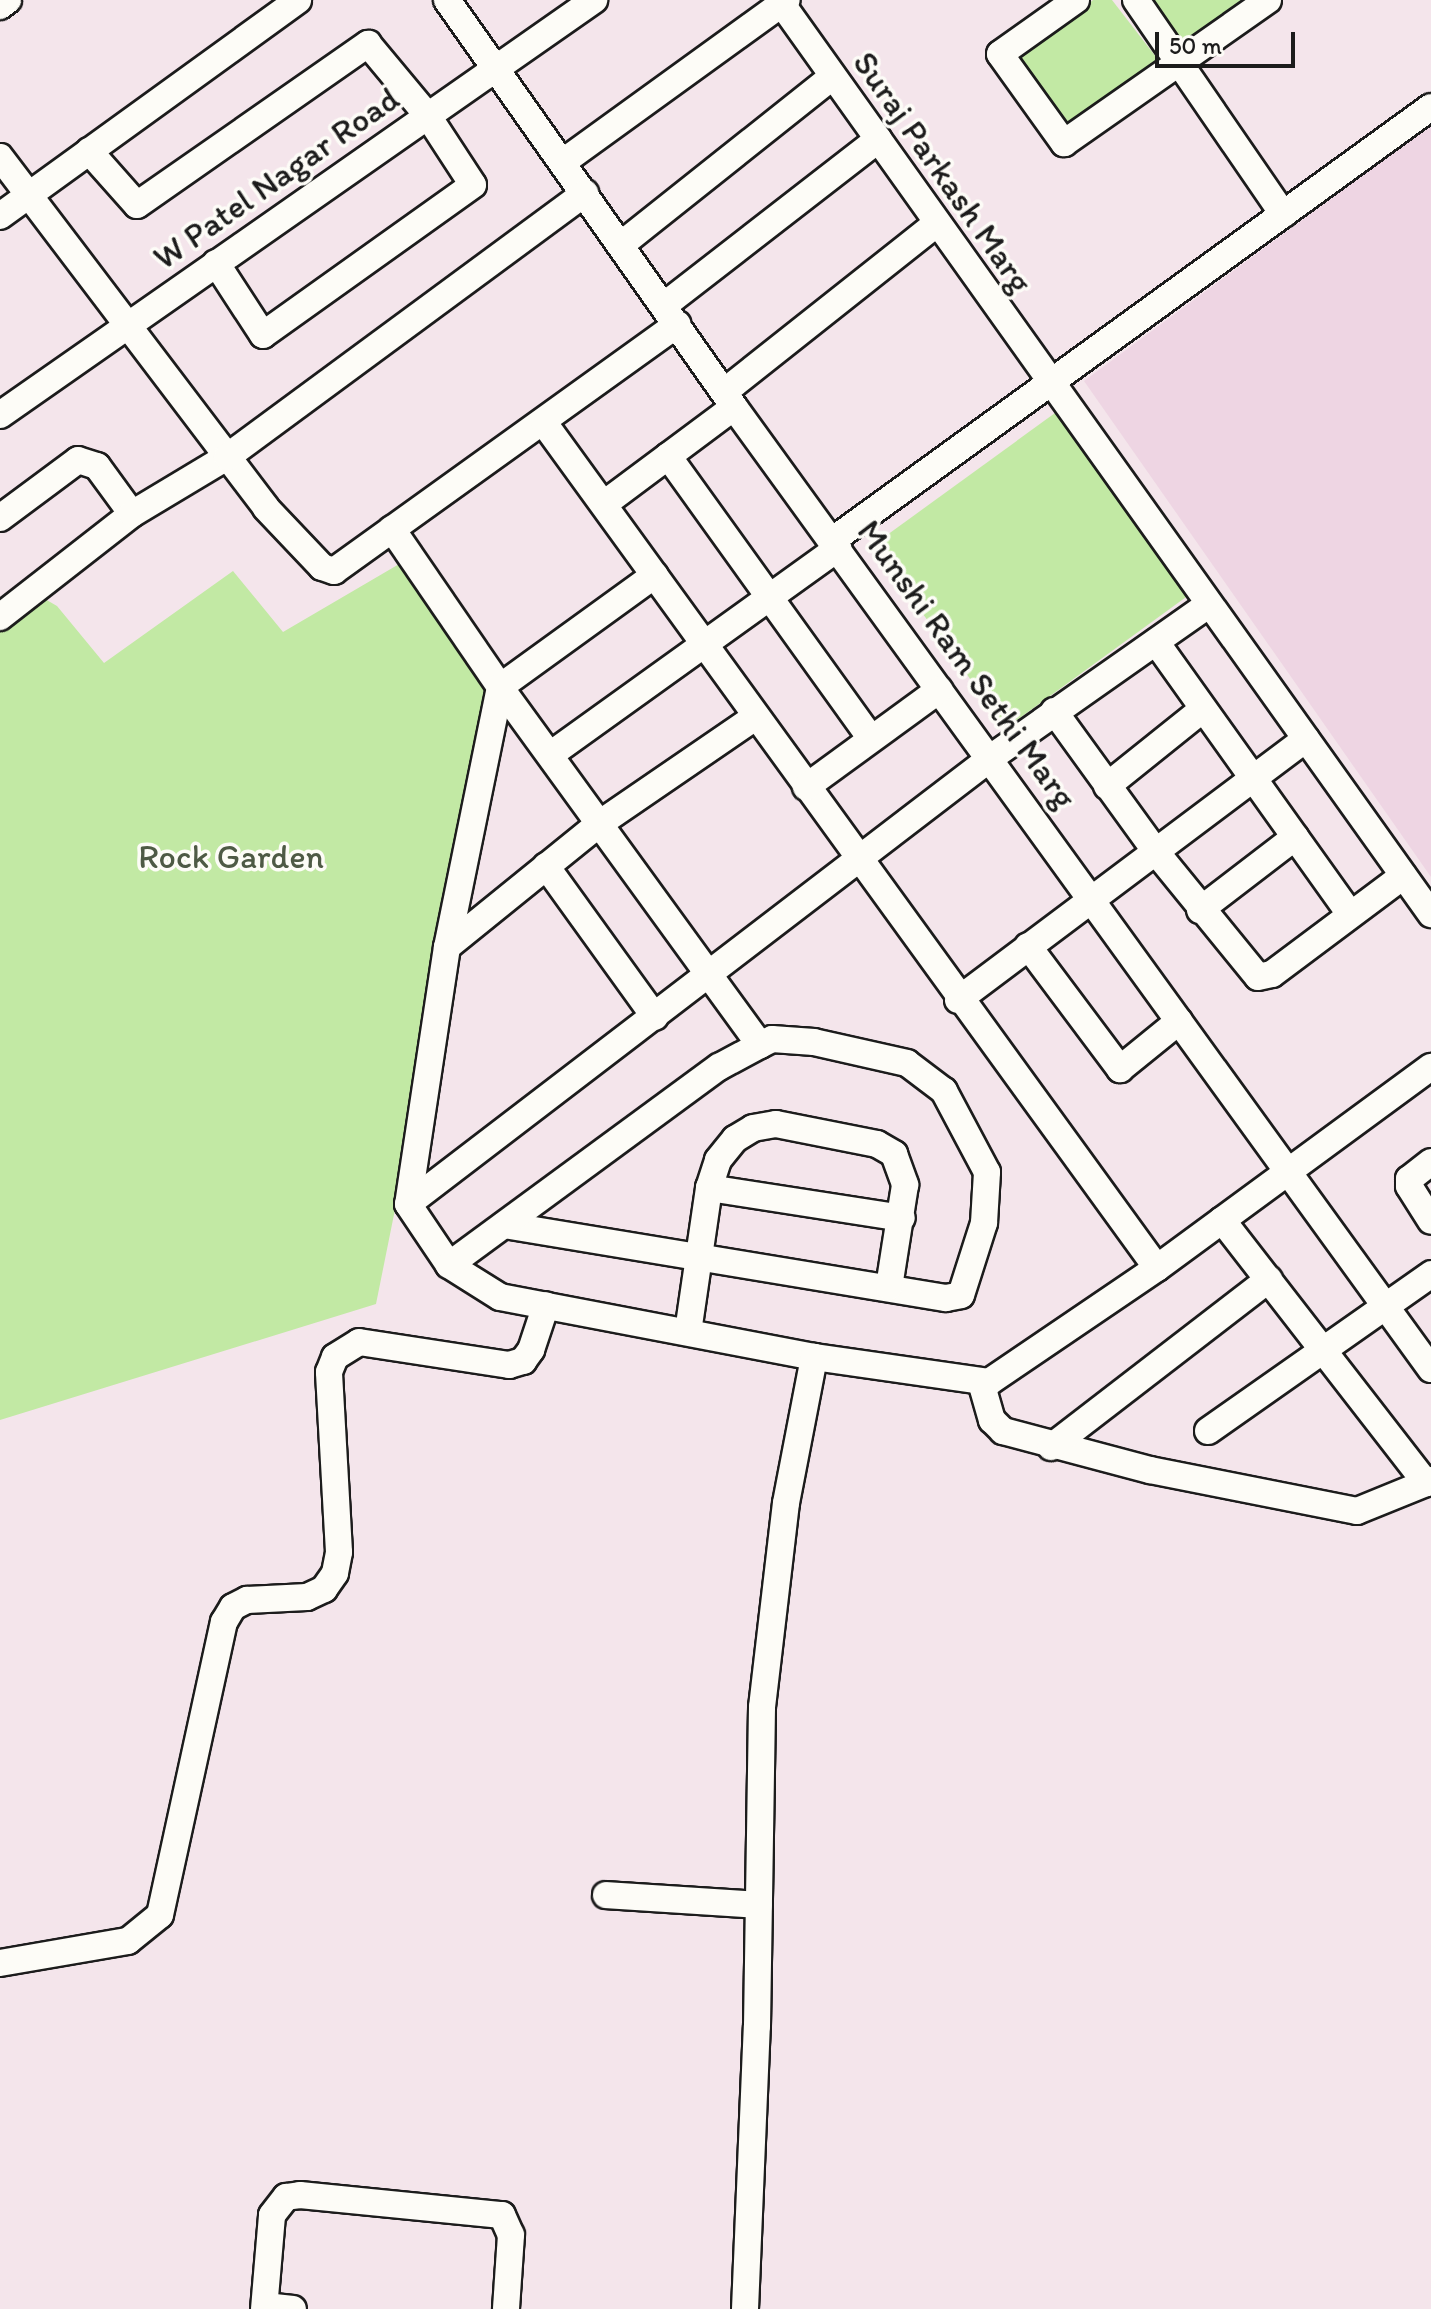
<!DOCTYPE html>
<style>
body{margin:0}
#map{position:relative;width:1431px;height:2309px;overflow:hidden;background:#f4e5eb;font-family:Itim,sans-serif}
div>[style]{position:absolute}
.built>*{inset:0;background:#eed5e3}
.green>*{inset:0;background:#c2e9a4;transform-origin:0 0}
.roads{filter:drop-shadow(2px 0 #1c1c1c) drop-shadow(-2px 0 #1c1c1c) drop-shadow(0 2px #1c1c1c) drop-shadow(0 -2px #1c1c1c)}
.minor>*{height:26px;margin:-13px;padding:0 13px;transform-origin:13px;border-radius:13px;background:#fdfcf7}
span{translate:-50% -50%;white-space:nowrap;text-align:center;line-height:1.15;-webkit-text-stroke:7px #fdfcf7;paint-order:stroke}
.street-label{font-size:34px;color:#1c1c1c}
.park-label{font-size:34px;color:#4e5a45}
.scale{position:absolute;left:1155px;top:32px;width:140px;height:36px;box-sizing:border-box;border:4px solid #1c1c1c;border-top:0;padding-left:10px;font-size:24px;line-height:28px;white-space:nowrap;color:#1c1c1c;-webkit-text-stroke:6px #fdfcf7;paint-order:stroke}
</style>
<div id="map">
<div class="built">
<i style="clip-path:polygon(1431px 125px,1431px 877px,1084px 381px)"></i>
</div>
<div class="green">
<i style="clip-path:polygon(1093px 0,1112px 0,1163px 66px,1076px 134px,1018px 59px)"></i>
<i style="clip-path:polygon(1149px 0,1261px 0,1192px 54px)"></i>
<i style="left:1055px;top:413px;width:226px;height:225px;rotate:54deg"></i>
<i style="clip-path:polygon(418px 553px,500px 687px,376px 1304px,0 1420px,0 623px,38px 595px,57px 606px,104px 663px,233px 571px,283px 632px)"></i>
</div>
<div class="roads">
<div class="minor">
<i style="left:447px;top:0;width:498px;rotate:54.8deg"></i>
<i style="left:734px;top:407px;width:1188px;rotate:54.08deg"></i>
<i style="left:779px;top:0;width:1123px;rotate:54.5deg"></i>
<i style="left:1076px;top:0;width:93px;rotate:144.6deg"></i>
<i style="left:1000px;top:54px;width:110px;rotate:54.3deg"></i>
<i style="left:1064px;top:143px;width:249px;rotate:-35deg"></i>
<i style="left:1136px;top:0;width:260px;rotate:55.5deg"></i>
<i style="left:0;top:6px;width:10px;rotate:-37deg"></i>
<i style="left:89px;top:151px;width:72px;rotate:48.4deg"></i>
<i style="left:137px;top:205px;width:282px;rotate:-34.9deg"></i>
<i style="left:368px;top:44px;width:94px;rotate:50.2deg"></i>
<i style="left:428px;top:116px;width:82px;rotate:56.9deg"></i>
<i style="left:473px;top:185px;width:258px;rotate:144.5deg"></i>
<i style="left:263px;top:335px;width:86px;rotate:-123.1deg"></i>
<i style="left:0;top:157px;width:440px;rotate:52.8deg"></i>
<i style="left:266px;top:508px;width:81px;rotate:46.5deg"></i>
<i style="left:322px;top:567px;width:13px;rotate:18deg"></i>
<i style="left:334px;top:571px;width:423px;rotate:-35.7deg"></i>
<i style="left:563px;top:162px;width:276px;rotate:-35.9deg"></i>
<i style="left:0;top:216px;width:368px;rotate:-35.9deg"></i>
<i style="left:622px;top:244px;width:268px;rotate:-38.5deg"></i>
<i style="left:666px;top:304px;width:269px;rotate:-37.8deg"></i>
<i style="left:724px;top:392px;width:270px;rotate:-38.4deg"></i>
<i style="left:0;top:415px;width:725px;rotate:-34.94deg"></i>
<i style="left:544px;top:423px;width:1044px;rotate:54.04deg"></i>
<i style="left:668px;top:456px;width:348px;rotate:54.3deg"></i>
<i style="left:604px;top:504px;width:162px;rotate:-36.7deg"></i>
<i style="left:0;top:518px;width:97px;rotate:-36.6deg"></i>
<i style="left:78px;top:460px;width:20px;rotate:18deg"></i>
<i style="left:97px;top:466px;width:59px;rotate:53.9deg"></i>
<i style="left:392px;top:529px;width:191px;rotate:55.6deg"></i>
<i style="left:500px;top:687px;width:265px;rotate:101.5deg"></i>
<i style="left:447px;top:947px;width:260px;rotate:98.6deg"></i>
<i style="left:833px;top:540px;width:738px;rotate:-35.91deg"></i>
<i style="left:1208px;top:605px;width:264px;rotate:144.9deg"></i>
<i style="left:992px;top:757px;width:735px;rotate:142.57deg"></i>
<i style="left:408px;top:1204px;width:73px;rotate:56.1deg"></i>
<i style="left:449px;top:1265px;width:60px;rotate:32.1deg"></i>
<i style="left:500px;top:1297px;width:320px;rotate:10.8deg"></i>
<i style="left:814px;top:1357px;width:177px;rotate:8.1deg"></i>
<i style="left:989px;top:1382px;width:203px;rotate:-34.2deg"></i>
<i style="left:1157px;top:1268px;width:340px;rotate:-36.3deg"></i>
<i style="left:0;top:617px;width:167px;rotate:-38deg"></i>
<i style="left:132px;top:514px;width:111px;rotate:-31deg"></i>
<i style="left:227px;top:457px;width:445px;rotate:-36.4deg"></i>
<i style="left:1156px;top:642px;width:334px;rotate:54.5deg"></i>
<i style="left:1054px;top:711px;width:174px;rotate:54.1deg"></i>
<i style="left:1156px;top:852px;width:161px;rotate:50.8deg"></i>
<i style="left:1258px;top:977px;width:14px;rotate:-12deg"></i>
<i style="left:1272px;top:974px;width:164px;rotate:-36.8deg"></i>
<i style="left:550px;top:755px;width:355px;rotate:-35.7deg"></i>
<i style="left:1107px;top:786px;width:122px;rotate:-38.7deg"></i>
<i style="left:806px;top:787px;width:165px;rotate:-36.1deg"></i>
<i style="left:546px;top:866px;width:186px;rotate:54.2deg"></i>
<i style="left:1200px;top:910px;width:120px;rotate:-37.5deg"></i>
<i style="left:1028px;top:946px;width:154px;rotate:53.2deg"></i>
<i style="left:1120px;top:1069px;width:76px;rotate:-39.1deg"></i>
<i style="left:447px;top:947px;width:196px;rotate:-39deg"></i>
<i style="left:599px;top:824px;width:188px;rotate:-34.4deg"></i>
<i style="left:958px;top:1000px;width:435px;rotate:-36.9deg"></i>
<i style="left:1431px;top:1162px;width:28px;rotate:142deg"></i>
<i style="left:1409px;top:1179px;width:7px;rotate:90deg"></i>
<i style="left:1409px;top:1186px;width:41px;rotate:57.8deg"></i>
<i style="left:709px;top:1188px;width:195px;rotate:8.8deg"></i>
<i style="left:1222px;top:1220px;width:333px;rotate:52.2deg"></i>
<i style="left:1426px;top:1483px;width:6px;rotate:-31deg"></i>
<i style="left:504px;top:1225px;width:448px;rotate:9.4deg"></i>
<i style="left:946px;top:1298px;width:15px;rotate:-11deg"></i>
<i style="left:961px;top:1295px;width:76px;rotate:-72.3deg"></i>
<i style="left:984px;top:1223px;width:51px;rotate:-86.6deg"></i>
<i style="left:987px;top:1172px;width:92px;rotate:-118deg"></i>
<i style="left:944px;top:1091px;width:46px;rotate:-142.9deg"></i>
<i style="left:907px;top:1063px;width:95px;rotate:-167.3deg"></i>
<i style="left:814px;top:1042px;width:42px;rotate:-175.9deg"></i>
<i style="left:772px;top:1039px;width:13px;rotate:153deg"></i>
<i style="left:449px;top:1265px;width:335px;rotate:-36.3deg"></i>
<i style="left:719px;top:1067px;width:47px;rotate:-28.2deg"></i>
<i style="left:760px;top:1045px;width:442px;rotate:-126deg"></i>
<i style="left:500px;top:687px;width:191px;rotate:-35.9deg"></i>
<i style="left:688px;top:1332px;width:146px;rotate:-81.7deg"></i>
<i style="left:709px;top:1188px;width:29px;rotate:-72deg"></i>
<i style="left:718px;top:1160px;width:27px;rotate:-51deg"></i>
<i style="left:735px;top:1139px;width:21px;rotate:-31deg"></i>
<i style="left:753px;top:1128px;width:23px;rotate:-10deg"></i>
<i style="left:776px;top:1124px;width:103px;rotate:11.2deg"></i>
<i style="left:877px;top:1144px;width:20px;rotate:30deg"></i>
<i style="left:894px;top:1154px;width:33px;rotate:70deg"></i>
<i style="left:905px;top:1185px;width:103px;rotate:98.9deg"></i>
<i style="left:981px;top:1382px;width:40px;rotate:74deg"></i>
<i style="left:992px;top:1420px;width:16px;rotate:45deg"></i>
<i style="left:1003px;top:1431px;width:152px;rotate:14.9deg"></i>
<i style="left:1150px;top:1470px;width:211px;rotate:11.2deg"></i>
<i style="left:1357px;top:1511px;width:74px;rotate:-22.1deg"></i>
<i style="left:1208px;top:1431px;width:273px;rotate:-35.1deg"></i>
<i style="left:1051px;top:1447px;width:275px;rotate:-37.6deg"></i>
<i style="left:606px;top:1895px;width:153px;rotate:3.7deg"></i>
<i style="left:0;top:1963px;width:130px;rotate:-9.8deg"></i>
<i style="left:128px;top:1941px;width:41px;rotate:-39.1deg"></i>
<i style="left:160px;top:1915px;width:300px;rotate:-77.7deg"></i>
<i style="left:224px;top:1622px;width:17px;rotate:-59deg"></i>
<i style="left:233px;top:1607px;width:16px;rotate:-27deg"></i>
<i style="left:247px;top:1600px;width:60px;rotate:-2.9deg"></i>
<i style="left:307px;top:1597px;width:19px;rotate:-25deg"></i>
<i style="left:324px;top:1589px;width:19px;rotate:-55deg"></i>
<i style="left:335px;top:1573px;width:21px;rotate:-79deg"></i>
<i style="left:339px;top:1552px;width:180px;rotate:-93.2deg"></i>
<i style="left:329px;top:1372px;width:16px;rotate:-68deg"></i>
<i style="left:335px;top:1357px;width:28px;rotate:-32deg"></i>
<i style="left:359px;top:1342px;width:152px;rotate:8.7deg"></i>
<i style="left:509px;top:1365px;width:15px;rotate:-16deg"></i>
<i style="left:523px;top:1361px;width:14px;rotate:-54deg"></i>
<i style="left:531px;top:1350px;width:47px;rotate:-71.6deg"></i>
<i style="left:265px;top:2306px;width:28px;rotate:6deg"></i>
<i style="left:264px;top:2309px;width:94px;rotate:-85.1deg"></i>
<i style="left:272px;top:2215px;width:23px;rotate:-52deg"></i>
<i style="left:286px;top:2197px;width:14px;rotate:-8deg"></i>
<i style="left:300px;top:2195px;width:203px;rotate:5.7deg"></i>
<i style="left:502px;top:2215px;width:22px;rotate:66deg"></i>
<i style="left:511px;top:2235px;width:74px;rotate:93.9deg"></i>
<i style="left:745px;top:2309px;width:283px;rotate:-87.6deg"></i>
<i style="left:757px;top:2026px;width:319px;rotate:-89.1deg"></i>
<i style="left:762px;top:1707px;width:205px;rotate:-83.3deg"></i>
<i style="left:786px;top:1503px;width:149px;rotate:-79.1deg"></i>
</div>
</div>
<div class="street-label">
<span style="left:943px;top:172px;rotate:55deg">Suraj Parkash Marg</span>
<span style="left:276px;top:178px;rotate:-35deg">W Patel Nagar Road</span>
<span style="left:967px;top:664px;rotate:54deg">Munshi Ram Sethi Marg</span>
</div>
<div class="park-label">
<span style="left:231px;top:857px">Rock Garden</span>
</div>
<div class="scale">50 m</div>
</div>
